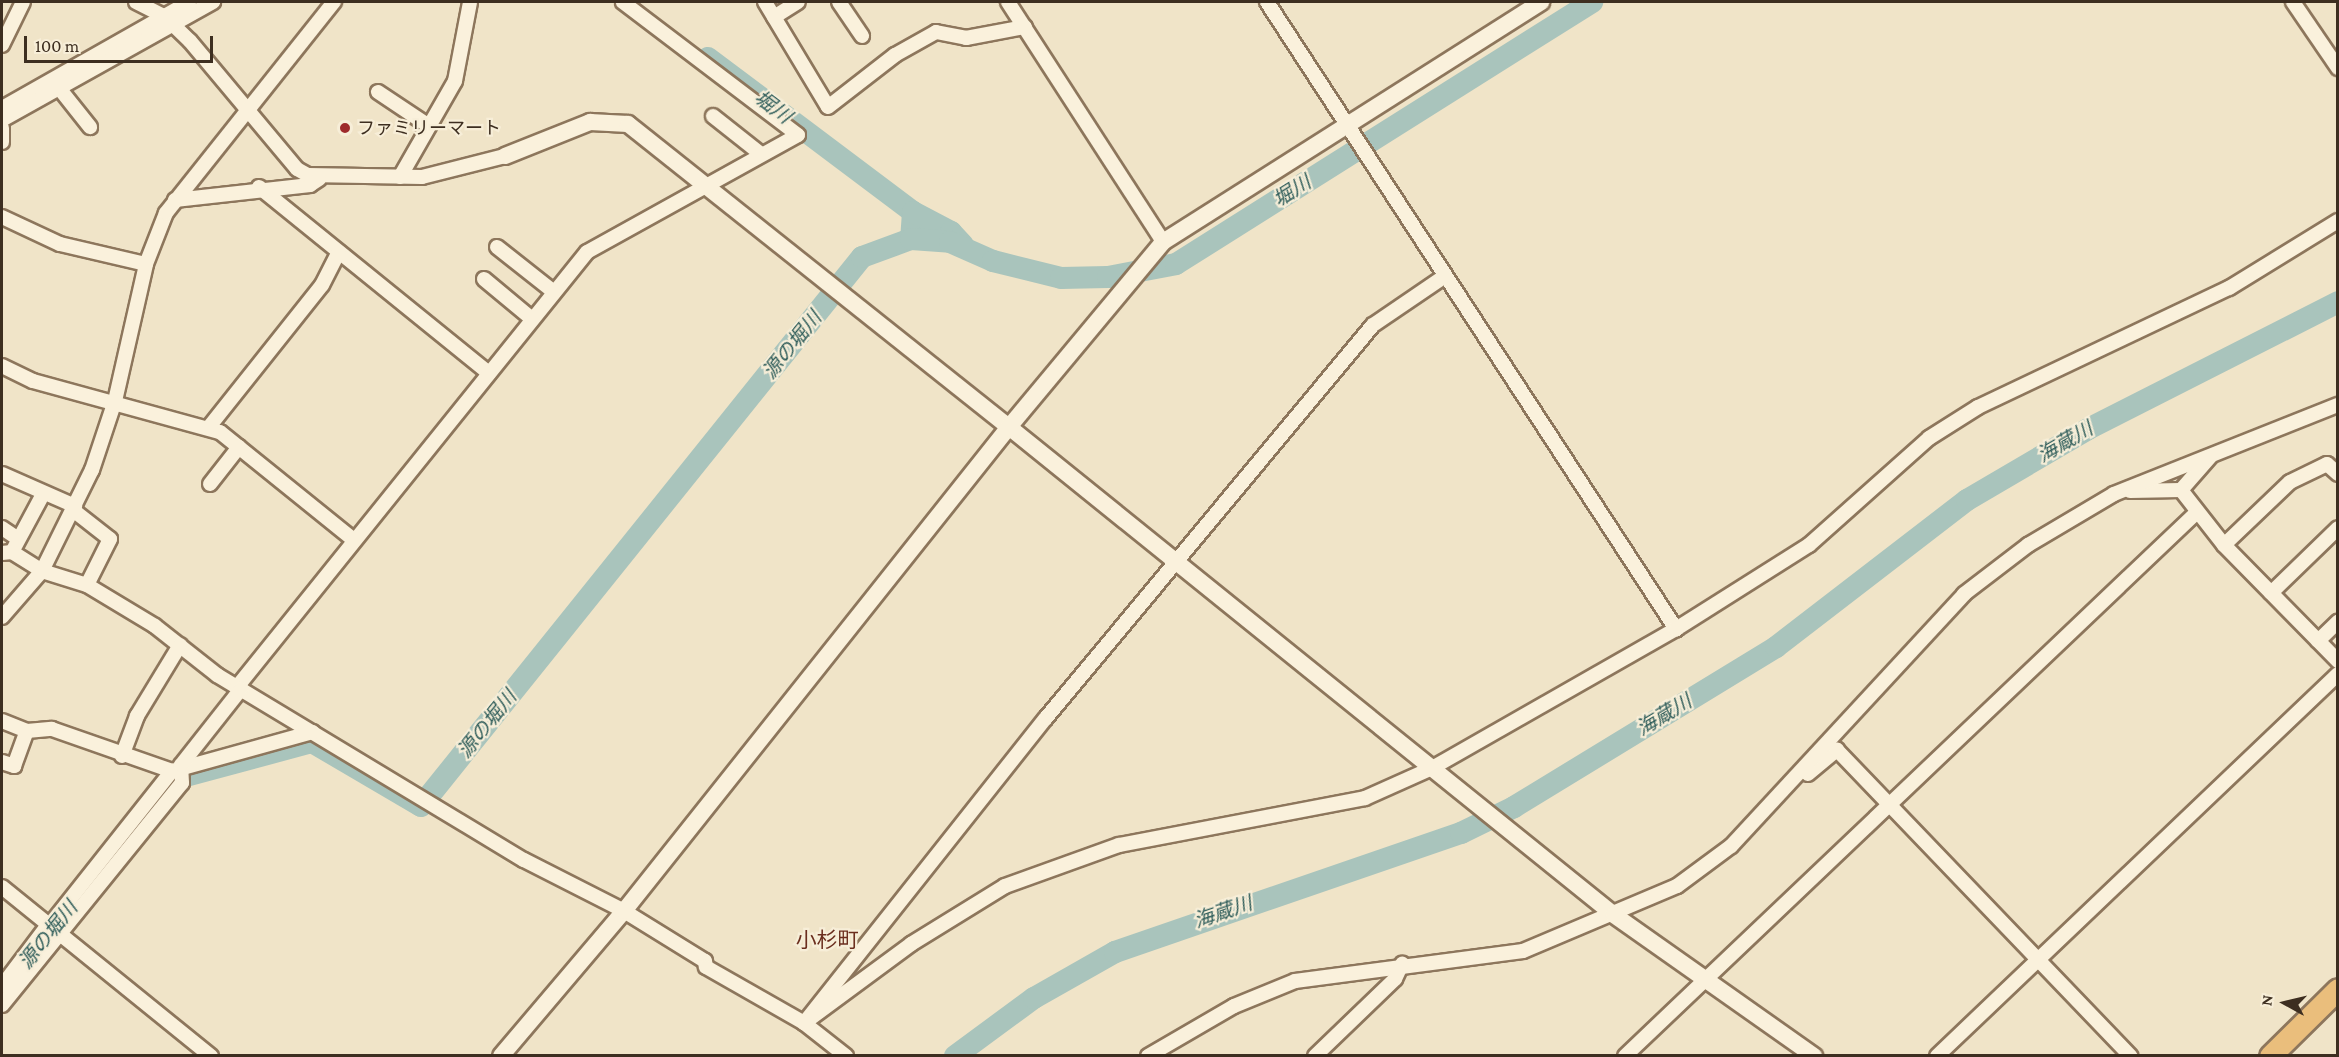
<!DOCTYPE html>
<meta charset="utf-8">
<style>
body{margin:0}
#map{position:relative;width:2339px;height:1057px;overflow:hidden;background:#f0e4c8;font-family:"Crimson Pro","Noto Sans JP",serif}
div>[style]{position:absolute}
.river>*{height:22px;margin:-11px;padding:0 11px;transform-origin:11px;border-radius:11px;background:#a9c4bc}
.roads{filter:drop-shadow(2px 0 #8d765c) drop-shadow(-2px 0 #8d765c) drop-shadow(0 2px #8d765c) drop-shadow(0 -2px #8d765c)}
.minor>*{height:14px;margin:-7px;padding:0 7px;transform-origin:7px;border-radius:7px;background:#faf1dc}
.tertiary>*{height:16px;margin:-8px;padding:0 8px;transform-origin:8px;border-radius:8px;background:#faf1dc}
.trunk>*{height:21px;margin:-10.5px;padding:0 10.5px;transform-origin:10.5px;border-radius:10.5px;background:#eabe7c}
.dots>*{width:16px;height:16px;translate:-50% -50%;box-sizing:border-box;border:3px solid #f7eed8;border-radius:50%}
span{translate:-50% -50%;white-space:nowrap;text-align:center;line-height:1.15;-webkit-text-stroke:4.5px #f7eed8;paint-order:stroke}
.poi-label{font-size:18px;color:#3d2e20}
.left{translate:0 -50%;text-align:left}
.water-label{font-size:20px;color:#2f5d5a;font-style:italic}
.quarter-label{font-size:21px;color:#6b2e1e}
.frame{position:absolute;inset:0;border:3px solid #3d2e20;pointer-events:none}
.north{position:absolute;left:2255px;top:973px;width:60px;height:60px;-webkit-text-stroke:4px #f7eed8;paint-order:stroke;rotate:278deg;font-size:16px;font-weight:700;line-height:24px;text-align:center;color:#3d2e20}
.north::after{content:'';display:block;margin:auto;width:21px;height:27px;background:#3d2e20;clip-path:polygon(50% 0,100% 100%,50% 72%,0 100%)}
.scale{position:absolute;left:24px;top:36px;width:189px;height:27px;box-sizing:border-box;border:3px solid #3d2e20;border-top:0;padding-left:8px;font-size:18px;line-height:21px;white-space:nowrap;color:#3d2e20;-webkit-text-stroke:4px #f7eed8;paint-order:stroke}
</style>
<div id="map">
<div class="river">
<i style="left:708px;top:58px;width:256px;rotate:36.9deg"></i>
<i style="left:913px;top:212px;width:27px;rotate:94deg"></i>
<i style="left:913px;top:212px;width:43px;rotate:27.8deg"></i>
<i style="left:951px;top:232px;width:18px;rotate:47deg"></i>
<i style="left:154px;top:804px;width:32px;rotate:-51deg"></i>
<i style="left:174px;top:779px;width:143px;rotate:-15deg"></i>
<i style="left:312px;top:742px;width:126px;rotate:30.4deg"></i>
<i style="left:421px;top:806px;width:704px;rotate:-51.23deg"></i>
<i style="left:862px;top:257px;width:52px;rotate:-20.2deg"></i>
<i style="left:911px;top:239px;width:39px;rotate:4deg"></i>
<i style="left:950px;top:242px;width:47px;rotate:23.8deg"></i>
<i style="left:993px;top:261px;width:70px;rotate:14deg"></i>
<i style="left:1061px;top:278px;width:47px;rotate:-1.2deg"></i>
<i style="left:1108px;top:277px;width:69px;rotate:-10.8deg"></i>
<i style="left:1176px;top:264px;width:492px;rotate:-32.2deg"></i>
<i style="left:955px;top:1056px;width:98px;rotate:-36.3deg"></i>
<i style="left:1034px;top:998px;width:93px;rotate:-29.6deg"></i>
<i style="left:1115px;top:952px;width:366px;rotate:-19deg"></i>
<i style="left:1461px;top:833px;width:59px;rotate:-26.1deg"></i>
<i style="left:1514px;top:807px;width:307px;rotate:-31.4deg"></i>
<i style="left:1776px;top:647px;width:241px;rotate:-37.6deg"></i>
<i style="left:1967px;top:500px;width:140px;rotate:-30.4deg"></i>
<i style="left:2088px;top:429px;width:280px;rotate:-26.9deg"></i>
</div>
<div class="roads">
<div class="minor">
<i style="left:136px;top:2px;width:31px;rotate:27deg"></i>
<i style="left:164px;top:16px;width:36px;rotate:44deg"></i>
<i style="left:190px;top:41px;width:167px;rotate:50.1deg"></i>
<i style="left:297px;top:169px;width:13px;rotate:29deg"></i>
<i style="left:308px;top:175px;width:114px;rotate:1deg"></i>
<i style="left:422px;top:177px;width:86px;rotate:-14.2deg"></i>
<i style="left:765px;top:2px;width:122px;rotate:59deg"></i>
<i style="left:828px;top:107px;width:85px;rotate:-37.8deg"></i>
<i style="left:895px;top:55px;width:47px;rotate:-29.3deg"></i>
<i style="left:936px;top:32px;width:31px;rotate:11deg"></i>
<i style="left:966px;top:38px;width:60px;rotate:-10.6deg"></i>
<i style="left:839px;top:2px;width:41px;rotate:55.9deg"></i>
<i style="left:1008px;top:2px;width:286px;rotate:57.1deg"></i>
<i style="left:1267px;top:2px;width:749px;rotate:56.88deg"></i>
<i style="left:2293px;top:2px;width:80px;rotate:55.7deg"></i>
<i style="left:774px;top:17px;width:28px;rotate:-32deg"></i>
<i style="left:2px;top:45px;width:48px;rotate:-64deg"></i>
<i style="left:59px;top:88px;width:50px;rotate:51.5deg"></i>
<i style="left:378px;top:92px;width:61px;rotate:33.7deg"></i>
<i style="left:2px;top:108px;width:215px;rotate:-29.5deg"></i>
<i style="left:713px;top:116px;width:61px;rotate:38.4deg"></i>
<i style="left:2px;top:120px;width:242px;rotate:-29.2deg"></i>
<i style="left:2px;top:128px;width:14px;rotate:90deg"></i>
<i style="left:400px;top:177px;width:111px;rotate:-60.2deg"></i>
<i style="left:455px;top:81px;width:80px;rotate:-79.2deg"></i>
<i style="left:259px;top:187px;width:296px;rotate:39deg"></i>
<i style="left:175px;top:200px;width:136px;rotate:-6.3deg"></i>
<i style="left:310px;top:185px;width:11px;rotate:-34deg"></i>
<i style="left:2px;top:217px;width:64px;rotate:25deg"></i>
<i style="left:60px;top:244px;width:88px;rotate:13.1deg"></i>
<i style="left:497px;top:247px;width:73px;rotate:38.3deg"></i>
<i style="left:484px;top:279px;width:62px;rotate:39.8deg"></i>
<i style="left:2px;top:366px;width:34px;rotate:26deg"></i>
<i style="left:33px;top:381px;width:194px;rotate:15.3deg"></i>
<i style="left:220px;top:432px;width:172px;rotate:38.9deg"></i>
<i style="left:209px;top:427px;width:181px;rotate:-51.5deg"></i>
<i style="left:322px;top:285px;width:37px;rotate:-63deg"></i>
<i style="left:2px;top:474px;width:80px;rotate:23.7deg"></i>
<i style="left:210px;top:484px;width:47px;rotate:-51.9deg"></i>
<i style="left:2181px;top:490px;width:45px;rotate:-48.6deg"></i>
<i style="left:2130px;top:491px;width:51px;rotate:-1.1deg"></i>
<i style="left:2181px;top:490px;width:70px;rotate:52deg"></i>
<i style="left:2224px;top:545px;width:163px;rotate:45.5deg"></i>
<i style="left:73px;top:510px;width:47px;rotate:38.1deg"></i>
<i style="left:110px;top:539px;width:51px;rotate:116.6deg"></i>
<i style="left:87px;top:585px;width:79px;rotate:31.1deg"></i>
<i style="left:155px;top:626px;width:79px;rotate:38.3deg"></i>
<i style="left:217px;top:675px;width:358px;rotate:31.1deg"></i>
<i style="left:524px;top:860px;width:112px;rotate:27deg"></i>
<i style="left:624px;top:911px;width:95px;rotate:31.7deg"></i>
<i style="left:705px;top:961px;width:6px;rotate:81deg"></i>
<i style="left:706px;top:967px;width:113px;rotate:29.7deg"></i>
<i style="left:804px;top:1023px;width:389px;rotate:-51.6deg"></i>
<i style="left:1046px;top:718px;width:511px;rotate:-50.24deg"></i>
<i style="left:1373px;top:325px;width:87px;rotate:-34.2deg"></i>
<i style="left:2px;top:528px;width:18px;rotate:34deg"></i>
<i style="left:2224px;top:545px;width:91px;rotate:-43.7deg"></i>
<i style="left:2290px;top:482px;width:41px;rotate:-25.9deg"></i>
<i style="left:2327px;top:464px;width:15px;rotate:42deg"></i>
<i style="left:12px;top:552px;width:64px;rotate:-61.8deg"></i>
<i style="left:2px;top:553px;width:10px;rotate:-6deg"></i>
<i style="left:12px;top:552px;width:36px;rotate:32deg"></i>
<i style="left:42px;top:571px;width:47px;rotate:17.3deg"></i>
<i style="left:2271px;top:593px;width:93px;rotate:-44.1deg"></i>
<i style="left:2px;top:617px;width:61px;rotate:-49deg"></i>
<i style="left:42px;top:571px;width:113px;rotate:-63.7deg"></i>
<i style="left:92px;top:470px;width:73px;rotate:-71.6deg"></i>
<i style="left:115px;top:401px;width:140px;rotate:-77.2deg"></i>
<i style="left:146px;top:264px;width:55px;rotate:-68.6deg"></i>
<i style="left:166px;top:213px;width:270px;rotate:-51.5deg"></i>
<i style="left:2318px;top:641px;width:28px;rotate:-44deg"></i>
<i style="left:237px;top:687px;width:558px;rotate:-51.18deg"></i>
<i style="left:587px;top:252px;width:241px;rotate:-29deg"></i>
<i style="left:798px;top:135px;width:220px;rotate:-142.8deg"></i>
<i style="left:2px;top:721px;width:27px;rotate:22deg"></i>
<i style="left:27px;top:731px;width:25px;rotate:-5deg"></i>
<i style="left:52px;top:729px;width:127px;rotate:19.3deg"></i>
<i style="left:172px;top:771px;width:146px;rotate:-15.5deg"></i>
<i style="left:122px;top:756px;width:43px;rotate:-69.4deg"></i>
<i style="left:137px;top:716px;width:83px;rotate:-58.8deg"></i>
<i style="left:2px;top:762px;width:13px;rotate:18deg"></i>
<i style="left:14px;top:766px;width:37px;rotate:-70deg"></i>
<i style="left:1808px;top:774px;width:38px;rotate:-40deg"></i>
<i style="left:1837px;top:750px;width:424px;rotate:46.2deg"></i>
<i style="left:2px;top:887px;width:269px;rotate:39deg"></i>
<i style="left:49px;top:926px;width:198px;rotate:-51.6deg"></i>
<i style="left:2px;top:986px;width:76px;rotate:-53deg"></i>
<i style="left:2px;top:1005px;width:286px;rotate:-51deg"></i>
<i style="left:182px;top:783px;width:18px;rotate:-93deg"></i>
<i style="left:181px;top:765px;width:97px;rotate:-51.7deg"></i>
<i style="left:846px;top:1056px;width:53px;rotate:-141.8deg"></i>
<i style="left:804px;top:1023px;width:133px;rotate:-36.4deg"></i>
<i style="left:911px;top:944px;width:110px;rotate:-31.7deg"></i>
<i style="left:1005px;top:886px;width:121px;rotate:-19.8deg"></i>
<i style="left:1119px;top:845px;width:250px;rotate:-10.8deg"></i>
<i style="left:1365px;top:798px;width:73px;rotate:-24.1deg"></i>
<i style="left:1432px;top:768px;width:281px;rotate:-29.7deg"></i>
<i style="left:1676px;top:629px;width:157px;rotate:-32.3deg"></i>
<i style="left:1809px;top:545px;width:161px;rotate:-41.7deg"></i>
<i style="left:1929px;top:438px;width:58px;rotate:-32.3deg"></i>
<i style="left:1978px;top:407px;width:278px;rotate:-25.4deg"></i>
<i style="left:2229px;top:288px;width:128px;rotate:-31.6deg"></i>
<i style="left:1148px;top:1056px;width:99px;rotate:-30.2deg"></i>
<i style="left:1234px;top:1006px;width:66px;rotate:-22.3deg"></i>
<i style="left:1295px;top:981px;width:230px;rotate:-7.5deg"></i>
<i style="left:1523px;top:951px;width:167px;rotate:-22.9deg"></i>
<i style="left:1677px;top:886px;width:67px;rotate:-36.5deg"></i>
<i style="left:1731px;top:846px;width:343px;rotate:-47.2deg"></i>
<i style="left:1964px;top:594px;width:81px;rotate:-37.4deg"></i>
<i style="left:2028px;top:545px;width:100px;rotate:-30.7deg"></i>
<i style="left:2114px;top:494px;width:241px;rotate:-21.7deg"></i>
<i style="left:1315px;top:1056px;width:111px;rotate:-43.9deg"></i>
<i style="left:1395px;top:979px;width:17px;rotate:-65deg"></i>
<i style="left:1625px;top:1056px;width:788px;rotate:-43.56deg"></i>
<i style="left:1937px;top:1056px;width:554px;rotate:-43.61deg"></i>
</div>
<div class="tertiary">
<i style="left:505px;top:156px;width:92px;rotate:-21.8deg"></i>
<i style="left:590px;top:122px;width:38px;rotate:3deg"></i>
<i style="left:628px;top:124px;width:487px;rotate:38.5deg"></i>
<i style="left:1009px;top:427px;width:241px;rotate:-50.2deg"></i>
<i style="left:1163px;top:242px;width:448px;rotate:-32.4deg"></i>
<i style="left:501px;top:1056px;width:190px;rotate:-49.7deg"></i>
<i style="left:624px;top:911px;width:618px;rotate:-51.5deg"></i>
<i style="left:1009px;top:427px;width:777px;rotate:38.89deg"></i>
<i style="left:1614px;top:915px;width:245px;rotate:35.2deg"></i>
</div>
<div class="trunk">
<i style="left:2270px;top:1056px;width:95px;rotate:-44.6deg"></i>
</div>
</div>
<div class="dots">
<i style="left:345px;top:128px;background:#9e2a2b"></i>
</div>
<div class="poi-label">
<span class="left" style="left:357px;top:128px">ファミリーマート</span>
</div>
<div class="water-label">
<span style="left:773px;top:107px;rotate:37deg">堀川</span>
<span style="left:1292px;top:191px;rotate:-32deg">堀川</span>
<span style="left:792px;top:345px;rotate:-51deg">源の堀川</span>
<span style="left:2065px;top:442px;rotate:-30deg">海蔵川</span>
<span style="left:1664px;top:715px;rotate:-31deg">海蔵川</span>
<span style="left:487px;top:724px;rotate:-51deg">源の堀川</span>
<span style="left:1223px;top:912px;rotate:-19deg">海蔵川</span>
<span style="left:48px;top:935px;rotate:-51deg">源の堀川</span>
</div>
<div class="quarter-label">
<span style="left:827px;top:940px">小杉町</span>
</div>
<div class="frame"></div>
<div class="north">N</div>
<div class="scale">100 m</div>
</div>
